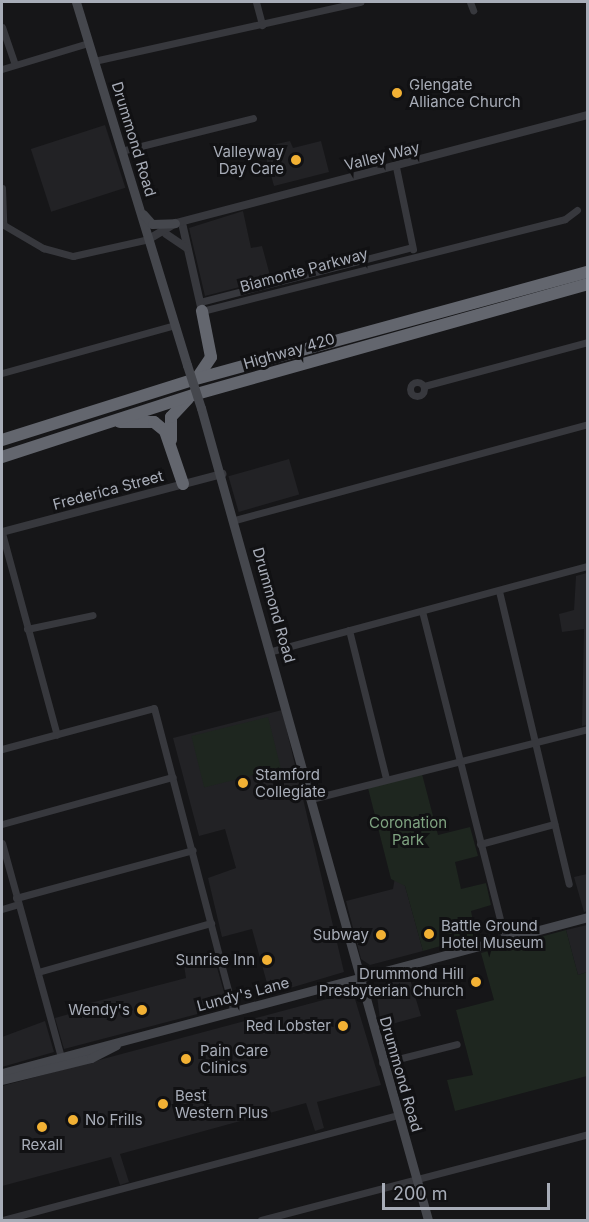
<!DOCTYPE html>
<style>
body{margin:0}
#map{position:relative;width:589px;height:1222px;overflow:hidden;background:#161618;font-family:Inter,sans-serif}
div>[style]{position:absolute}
.built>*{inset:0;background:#222225;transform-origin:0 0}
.green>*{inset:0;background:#1e261f;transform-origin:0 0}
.minor>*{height:7px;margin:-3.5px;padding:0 3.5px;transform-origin:3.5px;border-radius:3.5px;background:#37383d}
.minor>.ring{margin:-3.5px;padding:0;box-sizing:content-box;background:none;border:7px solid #37383d;border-radius:50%}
.tertiary>*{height:8px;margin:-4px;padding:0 4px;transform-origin:4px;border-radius:4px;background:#37383d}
.secondary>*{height:9px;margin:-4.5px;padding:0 4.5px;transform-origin:4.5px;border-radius:4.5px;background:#45474d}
.motorway>*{height:12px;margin:-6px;padding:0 6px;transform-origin:6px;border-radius:6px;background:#63666e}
.secondary-bridge>*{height:9px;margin:-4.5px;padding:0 4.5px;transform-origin:4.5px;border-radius:4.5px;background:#45474d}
.dots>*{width:16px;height:16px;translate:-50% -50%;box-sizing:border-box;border:3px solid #111113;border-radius:50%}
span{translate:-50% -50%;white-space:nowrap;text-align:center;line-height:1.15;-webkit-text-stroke:6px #111113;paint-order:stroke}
.poi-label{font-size:15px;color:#a8adb8}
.left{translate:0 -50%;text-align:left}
.right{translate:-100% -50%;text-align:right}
.street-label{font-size:15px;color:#a8adb8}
.park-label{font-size:15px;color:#7fa381}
.frame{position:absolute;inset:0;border:3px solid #a8adb8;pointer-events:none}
.scale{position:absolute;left:382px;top:1183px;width:168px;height:27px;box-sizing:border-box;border:3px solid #a8adb8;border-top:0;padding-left:8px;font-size:18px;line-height:21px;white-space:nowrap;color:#a8adb8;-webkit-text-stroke:4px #111113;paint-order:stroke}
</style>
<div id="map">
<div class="built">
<i style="left:105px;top:125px;width:66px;height:78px;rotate:72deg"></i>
<i style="clip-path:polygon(290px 141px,293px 148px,321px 141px,329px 172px,274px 186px,263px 147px)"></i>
<i style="clip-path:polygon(243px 211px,251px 248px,262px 246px,271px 279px,205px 296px,189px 228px)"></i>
<i style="left:289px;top:459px;width:37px;height:63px;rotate:74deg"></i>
<i style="clip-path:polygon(587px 573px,588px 725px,582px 726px,584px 629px,562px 632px,559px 614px,574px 610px,576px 576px)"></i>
<i style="clip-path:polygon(282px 710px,344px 972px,270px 994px,252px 929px,222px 937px,208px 878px,236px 868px,225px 829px,199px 836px,173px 738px)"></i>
<i style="clip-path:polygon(587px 874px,587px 911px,584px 912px,574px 877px)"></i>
<i style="clip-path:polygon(395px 877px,405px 886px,423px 951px,370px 965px,361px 959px,346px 901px,393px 889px)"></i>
<i style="clip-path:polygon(587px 925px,587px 972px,578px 975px,566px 930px)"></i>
<i style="clip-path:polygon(214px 957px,228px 1006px,64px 1049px,55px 1018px,80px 1011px,79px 1006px,186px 978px,184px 965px)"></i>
<i style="clip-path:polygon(409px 976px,421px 1016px,381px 1027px,376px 988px)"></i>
<i style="clip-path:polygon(342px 995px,355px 999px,381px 1085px,317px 1102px,324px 1128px,315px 1131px,306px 1103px,120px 1154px,129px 1182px,120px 1185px,111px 1157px,2px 1186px,2px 1086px)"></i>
<i style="clip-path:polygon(45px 1021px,54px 1052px,2px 1067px,2px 1037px)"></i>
</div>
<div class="green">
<i style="left:268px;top:717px;width:53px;height:79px;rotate:76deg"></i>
<i style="clip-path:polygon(422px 774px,438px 835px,470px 827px,478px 856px,455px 862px,461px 889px,486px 883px,491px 905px,471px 911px,476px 936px,423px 951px,405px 886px,391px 879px,368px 788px)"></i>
<i style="clip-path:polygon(566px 930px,578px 975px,587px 972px,587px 1076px,455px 1111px,447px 1080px,473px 1075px,456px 1010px,494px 1000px,481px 953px)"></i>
</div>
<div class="minor">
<i style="left:256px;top:2px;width:24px;rotate:75deg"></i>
<i style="left:470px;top:2px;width:9px;rotate:69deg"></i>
<i style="left:2px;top:27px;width:39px;rotate:71deg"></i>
<i style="left:94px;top:61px;width:273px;rotate:-12.5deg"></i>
<i style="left:2px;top:69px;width:90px;rotate:-16.8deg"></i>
<i style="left:121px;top:151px;width:136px;rotate:-14deg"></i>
<i style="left:396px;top:167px;width:84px;rotate:78.3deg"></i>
<i style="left:2px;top:188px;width:37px;rotate:88deg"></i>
<i style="left:2px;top:224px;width:48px;rotate:30.3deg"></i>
<i style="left:43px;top:248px;width:31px;rotate:15deg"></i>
<i style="left:73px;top:256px;width:78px;rotate:-12.6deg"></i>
<i style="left:200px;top:302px;width:219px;rotate:-14.5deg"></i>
<i style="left:202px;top:311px;width:374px;rotate:-14.2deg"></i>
<i style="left:565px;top:219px;width:15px;rotate:-37deg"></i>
<i style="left:2px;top:373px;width:180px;rotate:-15.5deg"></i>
<i class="ring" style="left:410px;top:382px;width:7px;height:7px"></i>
<i style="left:424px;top:386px;width:170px;rotate:-15deg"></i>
<i style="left:235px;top:520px;width:366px;rotate:-15.2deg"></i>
<i style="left:2px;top:533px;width:209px;rotate:74.8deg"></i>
<i style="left:499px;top:591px;width:301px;rotate:76.6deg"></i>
<i style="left:422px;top:611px;width:337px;rotate:75.8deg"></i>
<i style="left:27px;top:629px;width:67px;rotate:-12deg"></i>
<i style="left:349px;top:630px;width:153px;rotate:76deg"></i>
<i style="left:272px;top:651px;width:327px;rotate:-15.1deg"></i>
<i style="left:2px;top:749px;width:157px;rotate:-15.1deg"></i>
<i style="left:154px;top:708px;width:314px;rotate:75.3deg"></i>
<i style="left:311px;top:799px;width:286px;rotate:-14.2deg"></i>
<i style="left:2px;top:824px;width:177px;rotate:-15.4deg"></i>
<i style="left:2px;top:843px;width:222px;rotate:74.6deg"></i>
<i style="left:480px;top:844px;width:77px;rotate:-15.1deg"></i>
<i style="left:16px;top:898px;width:183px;rotate:-15.2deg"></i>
<i style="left:2px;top:909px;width:17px;rotate:-17deg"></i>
<i style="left:38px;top:972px;width:180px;rotate:-15.8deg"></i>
<i style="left:382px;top:1063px;width:77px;rotate:-14.2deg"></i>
<i style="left:3px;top:1220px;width:408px;rotate:-14.9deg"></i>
<i style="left:261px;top:1220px;width:338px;rotate:-14.7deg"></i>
</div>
<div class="tertiary">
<i style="left:182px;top:223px;width:90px;rotate:77.2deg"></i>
<i style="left:166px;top:234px;width:25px;rotate:34deg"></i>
<i style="left:149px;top:239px;width:31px;rotate:-31deg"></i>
<i style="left:176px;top:223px;width:426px;rotate:-14.7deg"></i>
<i style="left:2px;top:532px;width:228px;rotate:-14.8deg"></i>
</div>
<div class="secondary">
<i style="left:76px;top:2px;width:380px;rotate:73deg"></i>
<i style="left:143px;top:214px;width:13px;rotate:48deg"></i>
<i style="left:152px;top:224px;width:23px;rotate:-2deg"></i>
<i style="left:201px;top:408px;width:843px;rotate:74.38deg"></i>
<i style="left:2px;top:1073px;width:606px;rotate:-14.91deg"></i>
<i style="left:2px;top:1080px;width:92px;rotate:-13.9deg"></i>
<i style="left:91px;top:1058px;width:28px;rotate:-27deg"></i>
</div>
<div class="motorway">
<i style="left:197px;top:378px;width:25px;rotate:-56deg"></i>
<i style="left:211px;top:357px;width:47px;rotate:-101.1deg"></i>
<i style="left:120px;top:422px;width:34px"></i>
<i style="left:154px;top:422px;width:14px;rotate:39deg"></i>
<i style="left:165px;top:431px;width:56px;rotate:71.2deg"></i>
<i style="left:2px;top:440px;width:203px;rotate:-17.5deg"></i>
<i style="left:196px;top:379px;width:406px;rotate:-15.3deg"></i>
<i style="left:171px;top:440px;width:23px;rotate:-90deg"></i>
<i style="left:171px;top:417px;width:25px;rotate:-47deg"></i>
<i style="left:2px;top:457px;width:201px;rotate:-18deg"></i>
<i style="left:193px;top:395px;width:410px;rotate:-15.7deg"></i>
</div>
<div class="secondary-bridge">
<i style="left:187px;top:365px;width:45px;rotate:72deg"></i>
</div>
<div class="dots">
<i style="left:397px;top:93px;background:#f2b134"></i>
<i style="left:296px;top:160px;background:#f2b134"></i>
<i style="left:243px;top:783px;background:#f2b134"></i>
<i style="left:429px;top:934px;background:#f2b134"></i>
<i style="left:381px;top:935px;background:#f2b134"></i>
<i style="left:267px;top:960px;background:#f2b134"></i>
<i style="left:476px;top:982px;background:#f2b134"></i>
<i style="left:142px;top:1010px;background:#f2b134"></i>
<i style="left:343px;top:1026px;background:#f2b134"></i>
<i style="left:186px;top:1059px;background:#f2b134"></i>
<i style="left:163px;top:1104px;background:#f2b134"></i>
<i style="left:73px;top:1120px;background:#f2b134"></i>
<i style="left:42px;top:1127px;background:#f2b134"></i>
</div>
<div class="poi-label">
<span class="left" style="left:409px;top:93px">Glengate<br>Alliance Church</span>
<span class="right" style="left:284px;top:160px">Valleyway<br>Day Care</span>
<span class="left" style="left:255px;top:783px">Stamford<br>Collegiate</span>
<span class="left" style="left:441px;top:934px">Battle Ground<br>Hotel Museum</span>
<span class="right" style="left:369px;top:935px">Subway</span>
<span class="right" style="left:255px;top:960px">Sunrise Inn</span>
<span class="right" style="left:464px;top:982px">Drummond Hill<br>Presbyterian Church</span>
<span class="right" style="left:130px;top:1010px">Wendy's</span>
<span class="right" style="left:331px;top:1026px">Red Lobster</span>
<span class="left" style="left:200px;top:1059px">Pain Care<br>Clinics</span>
<span class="left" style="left:175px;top:1104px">Best<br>Western Plus</span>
<span class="left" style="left:85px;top:1120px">No Frills</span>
<span style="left:42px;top:1145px">Rexall</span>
</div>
<div class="street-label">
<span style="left:134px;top:139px;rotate:73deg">Drummond Road</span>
<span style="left:382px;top:156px;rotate:-14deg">Valley Way</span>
<span style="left:304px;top:270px;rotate:-15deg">Biamonte Parkway</span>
<span style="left:289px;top:351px;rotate:-16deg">Highway 420</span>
<span style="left:108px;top:490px;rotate:-15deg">Frederica Street</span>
<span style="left:274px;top:605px;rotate:74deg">Drummond Road</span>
<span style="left:243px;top:994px;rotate:-15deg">Lundy's Lane</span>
<span style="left:401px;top:1074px;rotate:74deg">Drummond Road</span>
</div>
<div class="park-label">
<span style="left:408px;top:831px">Coronation<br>Park</span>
</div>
<div class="frame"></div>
<div class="scale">200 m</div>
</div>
